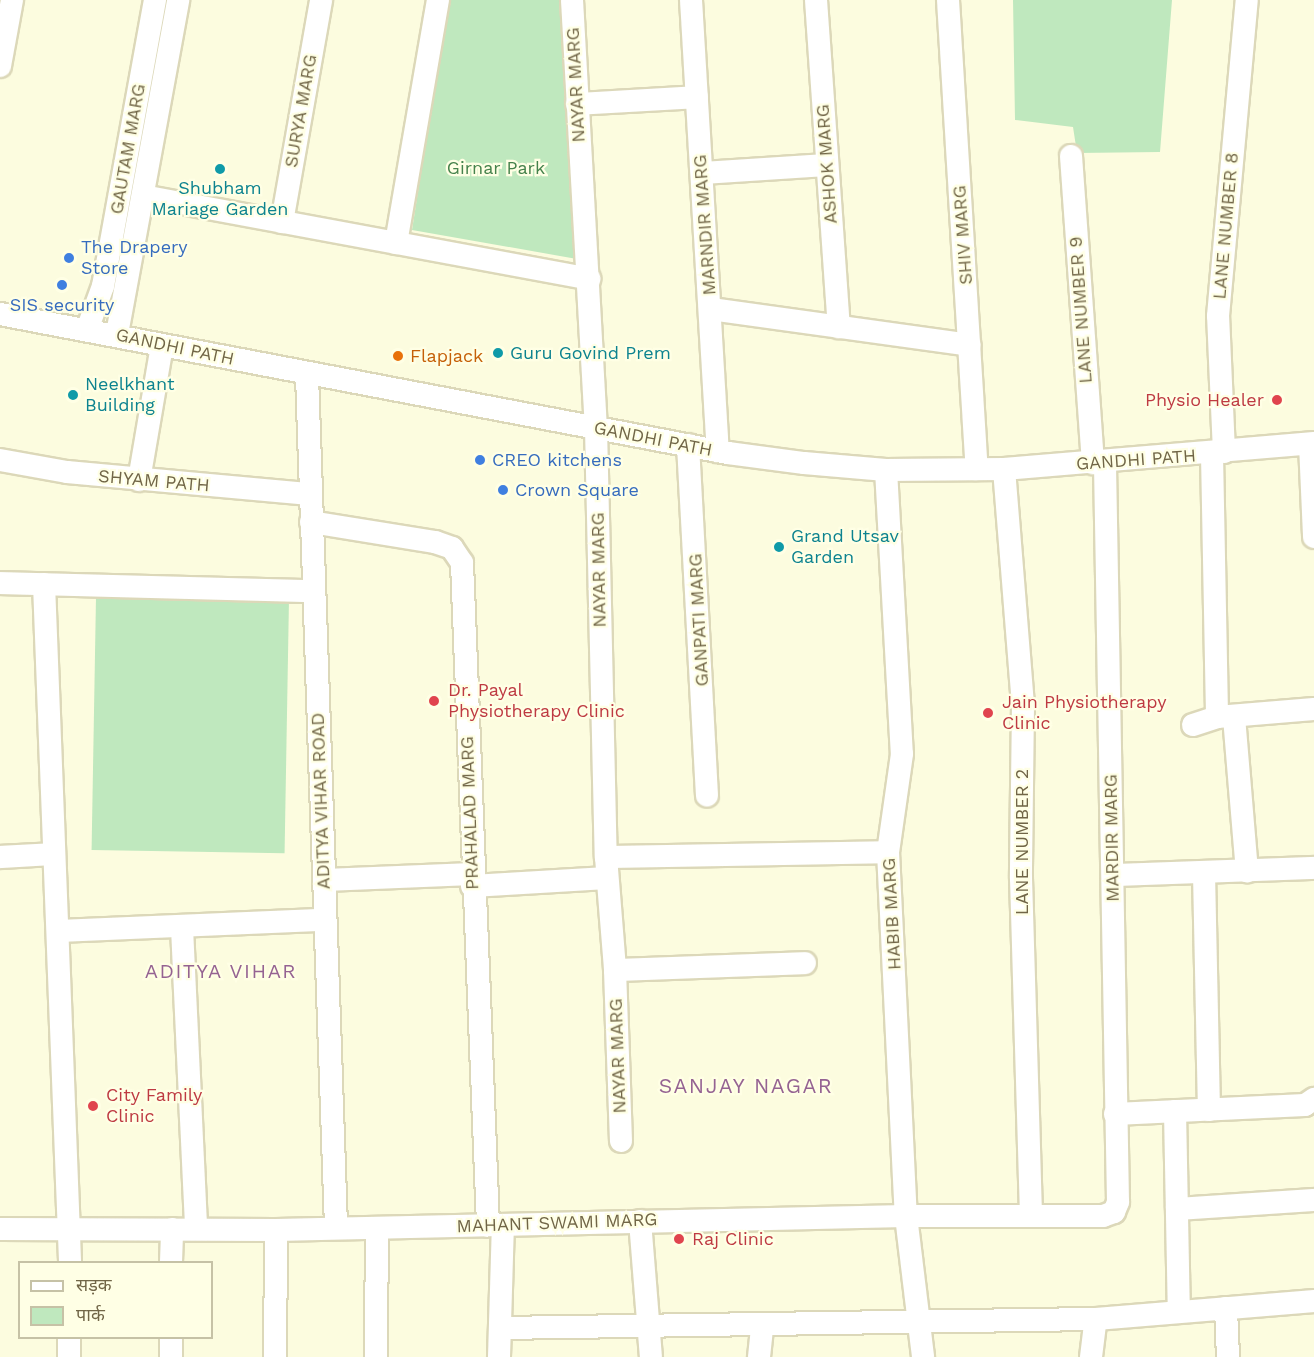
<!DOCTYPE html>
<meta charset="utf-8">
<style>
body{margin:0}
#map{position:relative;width:1314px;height:1357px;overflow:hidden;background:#fcfcdf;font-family:"Work Sans","Noto Sans Devanagari",sans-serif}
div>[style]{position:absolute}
.green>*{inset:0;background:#bfe8be;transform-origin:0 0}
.roads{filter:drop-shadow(2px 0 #dcd8b9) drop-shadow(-2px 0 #dcd8b9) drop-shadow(0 2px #dcd8b9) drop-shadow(0 -2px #dcd8b9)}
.minor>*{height:22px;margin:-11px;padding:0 11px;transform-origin:11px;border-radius:11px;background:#fff}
.dots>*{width:16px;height:16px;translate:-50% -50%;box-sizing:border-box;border:3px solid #ffffe5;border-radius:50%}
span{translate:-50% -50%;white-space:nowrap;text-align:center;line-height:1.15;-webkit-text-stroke:4.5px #ffffe5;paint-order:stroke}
.street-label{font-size:18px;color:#716647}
.park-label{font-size:18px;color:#45824b}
.culture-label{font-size:18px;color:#0d838f}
.left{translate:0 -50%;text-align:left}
.shop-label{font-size:18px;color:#366cbe}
.food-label{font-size:18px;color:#c56008}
.health-label{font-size:18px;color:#be3a42}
.right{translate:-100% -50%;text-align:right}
.neighbourhood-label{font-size:20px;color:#956392;letter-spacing:1.5px}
.quarter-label{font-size:21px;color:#956392;letter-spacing:1.5px}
.legend{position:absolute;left:18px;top:1261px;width:195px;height:78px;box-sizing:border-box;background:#ffffe5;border:2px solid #c6c2a6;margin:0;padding:8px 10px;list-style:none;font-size:18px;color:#716647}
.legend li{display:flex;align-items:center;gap:12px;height:30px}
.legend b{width:30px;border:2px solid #c6c2a6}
</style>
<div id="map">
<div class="green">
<i style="clip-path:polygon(448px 0,559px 0,577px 259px,412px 230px)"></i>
<i style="clip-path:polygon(1013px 0,1172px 0,1160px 152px,1077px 153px,1073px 127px,1015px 120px)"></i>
<i style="left:96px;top:597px;width:193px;height:253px;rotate:1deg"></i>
</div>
<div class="roads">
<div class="minor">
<i style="left:572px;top:0;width:429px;rotate:86.8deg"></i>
<i style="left:596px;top:428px;width:429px;rotate:88.7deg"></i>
<i style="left:606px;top:857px;width:113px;rotate:85.4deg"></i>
<i style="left:615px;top:970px;width:171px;rotate:88deg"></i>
<i style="left:691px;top:0;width:452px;rotate:86.6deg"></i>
<i style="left:816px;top:0;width:328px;rotate:86deg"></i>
<i style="left:948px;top:0;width:470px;rotate:86.5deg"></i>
<i style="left:0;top:66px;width:67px;rotate:-79.7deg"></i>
<i style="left:577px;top:104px;width:120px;rotate:-3.3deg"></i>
<i style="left:1071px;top:156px;width:308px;rotate:85.9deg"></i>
<i style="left:702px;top:173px;width:125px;rotate:-3.7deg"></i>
<i style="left:143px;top:196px;width:454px;rotate:10.5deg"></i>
<i style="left:282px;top:222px;width:225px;rotate:-80deg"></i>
<i style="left:396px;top:243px;width:247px;rotate:-80.2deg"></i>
<i style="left:711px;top:309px;width:261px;rotate:7.9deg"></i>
<i style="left:0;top:314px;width:741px;rotate:10.81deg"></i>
<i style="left:728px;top:453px;width:77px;rotate:7.5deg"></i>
<i style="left:804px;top:463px;width:82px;rotate:4.9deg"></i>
<i style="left:886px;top:470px;width:118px;rotate:-0.5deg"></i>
<i style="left:1004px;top:469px;width:311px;rotate:-4.8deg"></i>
<i style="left:87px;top:330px;width:47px;rotate:-70deg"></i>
<i style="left:103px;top:286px;width:291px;rotate:-79.7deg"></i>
<i style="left:117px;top:334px;width:340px;rotate:-79.6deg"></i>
<i style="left:307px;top:375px;width:853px;rotate:88.05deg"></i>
<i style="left:1310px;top:444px;width:93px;rotate:87.5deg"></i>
<i style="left:688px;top:445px;width:351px;rotate:86.9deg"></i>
<i style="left:1224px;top:452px;width:136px;rotate:-92.5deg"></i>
<i style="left:1218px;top:316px;width:317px;rotate:-84.8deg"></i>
<i style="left:1212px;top:454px;width:263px;rotate:88.9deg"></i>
<i style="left:0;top:460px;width:68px;rotate:10.2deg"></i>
<i style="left:67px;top:472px;width:244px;rotate:5.2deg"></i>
<i style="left:1004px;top:469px;width:237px;rotate:85.4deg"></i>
<i style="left:1023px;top:705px;width:173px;rotate:90.7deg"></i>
<i style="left:1021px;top:878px;width:337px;rotate:88.3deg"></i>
<i style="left:886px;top:470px;width:284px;rotate:86.8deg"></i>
<i style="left:902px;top:754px;width:99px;rotate:98.1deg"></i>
<i style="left:888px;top:852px;width:364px;rotate:87.2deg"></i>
<i style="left:906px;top:1216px;width:142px;rotate:83.1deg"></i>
<i style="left:139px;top:480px;width:136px;rotate:-80.3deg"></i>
<i style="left:311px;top:522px;width:126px;rotate:9.2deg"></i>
<i style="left:435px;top:542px;width:18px;rotate:19deg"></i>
<i style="left:452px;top:548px;width:18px;rotate:56deg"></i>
<i style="left:462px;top:563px;width:663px;rotate:87.75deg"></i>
<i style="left:0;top:583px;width:312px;rotate:1.5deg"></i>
<i style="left:44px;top:584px;width:678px;rotate:87.8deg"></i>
<i style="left:1234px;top:717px;width:155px;rotate:85.2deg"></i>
<i style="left:1193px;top:725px;width:25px;rotate:-18deg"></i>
<i style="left:1217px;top:717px;width:97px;rotate:-4.7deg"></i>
<i style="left:0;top:857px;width:54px;rotate:-3.2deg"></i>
<i style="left:606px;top:857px;width:282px;rotate:-1deg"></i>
<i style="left:1204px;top:873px;width:237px;rotate:88.8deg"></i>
<i style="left:1113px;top:875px;width:201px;rotate:-2deg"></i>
<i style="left:325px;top:880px;width:147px;rotate:-2.3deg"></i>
<i style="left:472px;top:886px;width:135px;rotate:-3.4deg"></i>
<i style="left:182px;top:928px;width:301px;rotate:87.3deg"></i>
<i style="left:58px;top:931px;width:267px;rotate:-2.4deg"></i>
<i style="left:615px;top:970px;width:190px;rotate:-2.1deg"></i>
<i style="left:1175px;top:1111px;width:200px;rotate:88.9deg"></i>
<i style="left:1115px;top:1114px;width:190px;rotate:-2.7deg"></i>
<i style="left:1305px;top:1105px;width:11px;rotate:-34deg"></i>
<i style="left:1177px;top:1209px;width:137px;rotate:-3.8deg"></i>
<i style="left:640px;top:1221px;width:136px;rotate:85.4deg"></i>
<i style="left:0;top:1229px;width:276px;rotate:0.2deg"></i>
<i style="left:276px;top:1230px;width:630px;rotate:-1.27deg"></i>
<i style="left:906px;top:1216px;width:197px"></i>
<i style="left:1103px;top:1216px;width:12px;rotate:-20deg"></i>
<i style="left:1114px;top:1212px;width:11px;rotate:-68deg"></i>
<i style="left:1118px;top:1202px;width:739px;rotate:-91.01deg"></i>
<i style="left:171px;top:1262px;width:33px;rotate:-88deg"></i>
<i style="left:1226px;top:1308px;width:49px;rotate:87.7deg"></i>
<i style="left:500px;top:1328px;width:596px;rotate:-0.87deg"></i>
<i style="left:1096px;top:1319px;width:219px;rotate:-4.7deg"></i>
<i style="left:69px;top:1357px;width:19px;rotate:-90deg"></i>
<i style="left:171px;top:1357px;width:19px;rotate:-90deg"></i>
<i style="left:275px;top:1357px;width:127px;rotate:-89.5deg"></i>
<i style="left:376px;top:1357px;width:129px;rotate:-89.6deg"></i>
<i style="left:499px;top:1357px;width:131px;rotate:-88.3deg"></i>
<i style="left:759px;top:1357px;width:31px;rotate:-84deg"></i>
<i style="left:1091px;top:1357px;width:38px;rotate:-83deg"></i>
</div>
</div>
<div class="dots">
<i style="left:220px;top:169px;background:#0f9aa8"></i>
<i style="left:69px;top:258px;background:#3f7fe0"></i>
<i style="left:62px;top:285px;background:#3f7fe0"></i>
<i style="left:498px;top:353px;background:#0f9aa8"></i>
<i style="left:398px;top:356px;background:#e8710a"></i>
<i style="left:73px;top:395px;background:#0f9aa8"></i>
<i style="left:1277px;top:400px;background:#e0444e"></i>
<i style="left:480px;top:460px;background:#3f7fe0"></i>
<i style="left:503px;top:490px;background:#3f7fe0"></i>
<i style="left:779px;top:547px;background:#0f9aa8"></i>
<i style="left:434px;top:701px;background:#e0444e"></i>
<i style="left:988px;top:713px;background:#e0444e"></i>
<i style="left:93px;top:1106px;background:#e0444e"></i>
<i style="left:679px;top:1239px;background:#e0444e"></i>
</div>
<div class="street-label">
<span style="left:576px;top:85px;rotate:-93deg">NAYAR MARG</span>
<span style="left:301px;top:111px;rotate:-80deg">SURYA MARG</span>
<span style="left:128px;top:149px;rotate:-80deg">GAUTAM MARG</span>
<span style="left:827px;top:164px;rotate:-94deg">ASHOK MARG</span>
<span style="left:705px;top:225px;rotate:-94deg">MARNDIR MARG</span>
<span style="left:1226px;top:226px;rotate:-85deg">LANE NUMBER 8</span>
<span style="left:963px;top:235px;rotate:-94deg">SHIV MARG</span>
<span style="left:1081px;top:310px;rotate:-94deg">LANE NUMBER 9</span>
<span style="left:175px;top:347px;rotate:12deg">GANDHI PATH</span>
<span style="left:653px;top:439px;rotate:11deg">GANDHI PATH</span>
<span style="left:1136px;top:460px;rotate:-4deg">GANDHI PATH</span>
<span style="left:154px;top:481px;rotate:5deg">SHYAM PATH</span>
<span style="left:599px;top:570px;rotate:-91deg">NAYAR MARG</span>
<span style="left:699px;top:620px;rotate:-93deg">GANPATI MARG</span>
<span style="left:321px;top:801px;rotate:-92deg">ADITYA VIHAR ROAD</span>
<span style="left:470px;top:813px;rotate:-92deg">PRAHALAD MARG</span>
<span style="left:1112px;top:838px;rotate:-91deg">MARDIR MARG</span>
<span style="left:1022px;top:842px;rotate:-90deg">LANE NUMBER 2</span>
<span style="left:892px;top:914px;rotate:-93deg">HABIB MARG</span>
<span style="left:618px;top:1056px;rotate:-92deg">NAYAR MARG</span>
<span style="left:557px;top:1223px;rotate:-2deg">MAHANT SWAMI MARG</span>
</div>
<div class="park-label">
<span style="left:496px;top:168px">Girnar Park</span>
</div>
<div class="culture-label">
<span style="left:220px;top:199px">Shubham<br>Mariage Garden</span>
<span class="left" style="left:510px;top:353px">Guru Govind Prem</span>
<span class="left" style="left:85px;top:395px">Neelkhant<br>Building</span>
<span class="left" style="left:791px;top:547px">Grand Utsav<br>Garden</span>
</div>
<div class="shop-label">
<span class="left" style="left:81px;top:258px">The Drapery<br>Store</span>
<span style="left:62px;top:305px">SIS security</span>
<span class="left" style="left:492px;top:460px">CREO kitchens</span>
<span class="left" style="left:515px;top:490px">Crown Square</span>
</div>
<div class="food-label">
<span class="left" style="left:410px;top:356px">Flapjack</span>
</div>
<div class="health-label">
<span class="right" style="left:1264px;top:400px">Physio Healer</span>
<span class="left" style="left:448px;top:701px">Dr. Payal<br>Physiotherapy Clinic</span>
<span class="left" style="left:1002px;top:713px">Jain Physiotherapy<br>Clinic</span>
<span class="left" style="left:106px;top:1106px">City Family<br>Clinic</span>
<span class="left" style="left:692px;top:1239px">Raj Clinic</span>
</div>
<div class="neighbourhood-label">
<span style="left:221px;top:971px">ADITYA VIHAR</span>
</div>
<div class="quarter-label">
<span style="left:746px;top:1086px">SANJAY NAGAR</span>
</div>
<ul class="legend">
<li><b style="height:8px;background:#fff"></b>सड़क</li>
<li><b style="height:16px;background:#bfe8be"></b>पार्क</li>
</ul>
</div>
